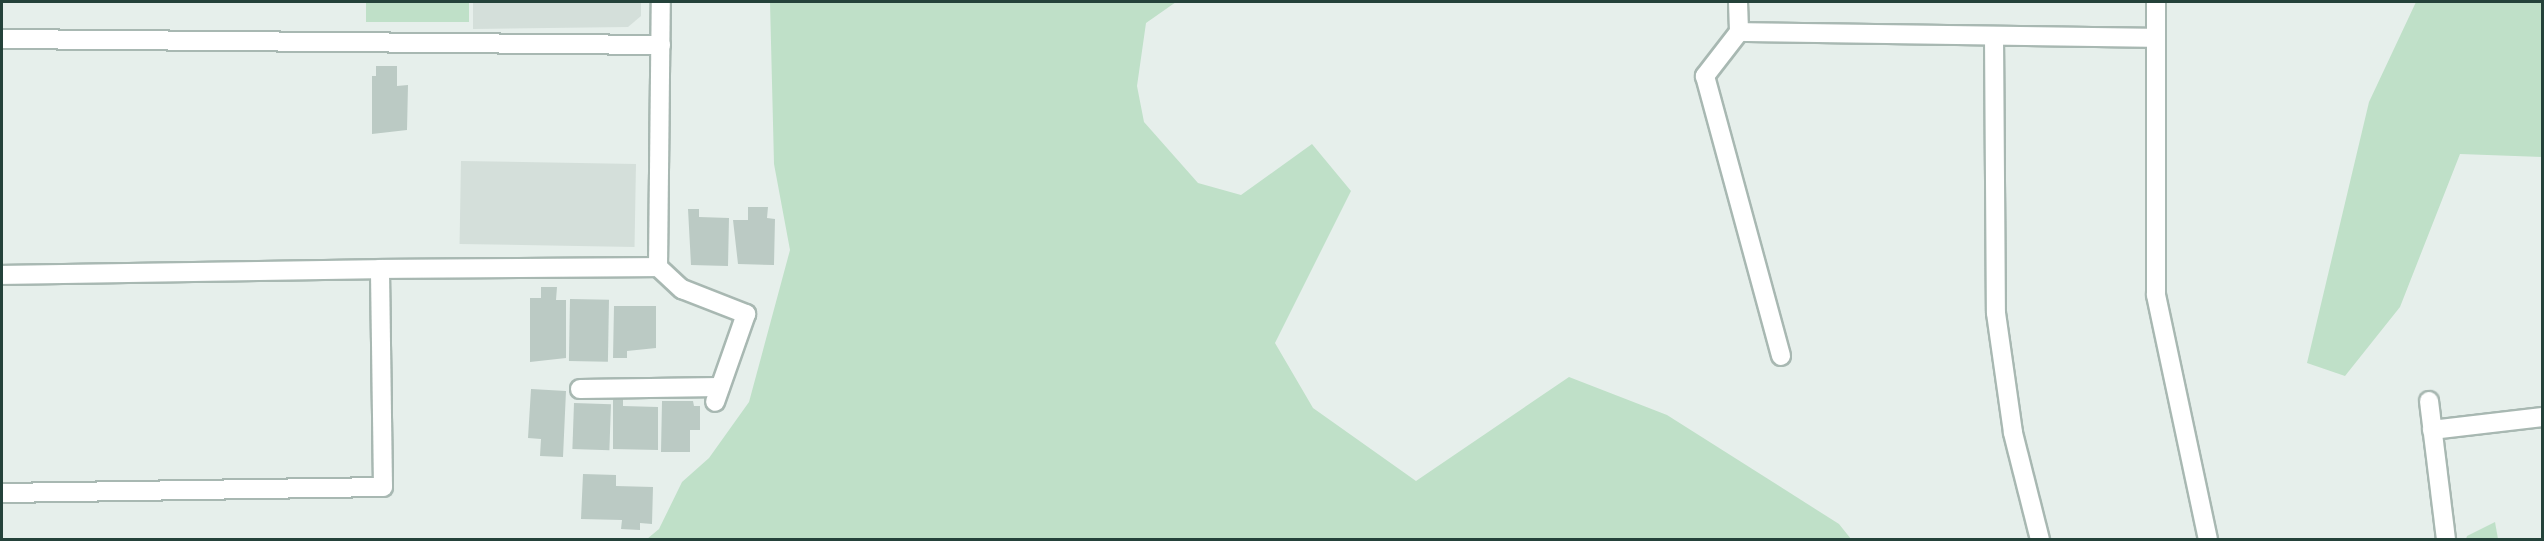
<!DOCTYPE html>
<style>
body{margin:0}
#map{position:relative;width:2544px;height:541px;overflow:hidden;background:#e6efeb;font-family:Commissioner,sans-serif}
div>[style]{position:absolute}
.built>*{inset:0;background:#d4dfda;transform-origin:0 0}
.green>*{inset:0;background:#bfe0c8;transform-origin:0 0}
.building>*{inset:0;background:#bbcac4;transform-origin:0 0}
.roads{filter:drop-shadow(2px 0 #a8b8b2) drop-shadow(-2px 0 #a8b8b2) drop-shadow(0 2px #a8b8b2) drop-shadow(0 -2px #a8b8b2)}
.lane>*{height:18px;margin:-9px;padding:0 9px;transform-origin:9px;border-radius:9px;background:#fff}
.street>*{height:18px;margin:-9px;padding:0 9px;transform-origin:9px;border-radius:9px;background:#fff}
.secondary>*{height:18px;margin:-9px;padding:0 9px;transform-origin:9px;border-radius:9px;background:#fff}
span{translate:-50% -50%;white-space:nowrap;text-align:center;line-height:1.15;-webkit-text-stroke:4.5px #f7fbf9;paint-order:stroke}
.frame{position:absolute;inset:0;border:3px solid #24423a;pointer-events:none}
</style>
<div id="map">
<div class="built">
<i style="clip-path:polygon(473px 2px,641px 2px,641px 16px,628px 27px,473px 29px)"></i>
<i style="left:461px;top:161px;width:175px;height:83px;rotate:1deg"></i>
</div>
<div class="green">
<i style="left:366px;top:2px;width:103px;height:20px"></i>
<i style="clip-path:polygon(770px 2px,1176px 2px,1146px 23px,1137px 86px,1144px 122px,1198px 183px,1241px 195px,1312px 144px,1351px 191px,1275px 343px,1313px 408px,1416px 481px,1569px 377px,1667px 415px,1839px 524px,1851px 539px,647px 539px,659px 529px,682px 482px,709px 458px,749px 402px,790px 250px,774px 164px)"></i>
<i style="clip-path:polygon(2416px 2px,2542px 2px,2542px 157px,2460px 154px,2400px 307px,2345px 376px,2307px 363px,2369px 102px)"></i>
<i style="clip-path:polygon(2495px 522px,2498px 539px,2466px 539px,2467px 536px)"></i>
</div>
<div class="building">
<i style="clip-path:polygon(376px 66px,397px 66px,397px 86px,408px 85px,407px 130px,372px 134px,372px 76px,376px 76px)"></i>
<i style="clip-path:polygon(748px 207px,768px 207px,767px 218px,775px 219px,774px 265px,738px 264px,733px 220px,748px 220px)"></i>
<i style="clip-path:polygon(688px 209px,699px 209px,699px 217px,729px 218px,728px 266px,691px 265px)"></i>
<i style="clip-path:polygon(541px 287px,557px 287px,556px 300px,566px 300px,566px 358px,530px 362px,530px 298px,541px 298px)"></i>
<i style="left:570px;top:299px;width:39px;height:62px;rotate:1deg"></i>
<i style="clip-path:polygon(614px 306px,656px 306px,656px 348px,627px 351px,627px 358px,613px 358px)"></i>
<i style="clip-path:polygon(531px 389px,566px 391px,563px 457px,540px 456px,541px 439px,528px 438px)"></i>
<i style="clip-path:polygon(613px 398px,623px 398px,623px 406px,658px 407px,658px 450px,613px 449px)"></i>
<i style="clip-path:polygon(662px 401px,693px 401px,694px 406px,700px 406px,700px 430px,690px 430px,690px 452px,661px 452px)"></i>
<i style="left:574px;top:403px;width:37px;height:46px;rotate:2deg"></i>
<i style="clip-path:polygon(583px 474px,616px 475px,616px 486px,653px 487px,652px 524px,640px 523px,640px 530px,621px 529px,622px 520px,581px 519px)"></i>
</div>
<div class="roads">
<div class="lane">
<i style="left:658px;top:267px;width:33px;rotate:43deg"></i>
<i style="left:682px;top:289px;width:69px;rotate:21.3deg"></i>
<i style="left:746px;top:314px;width:93px;rotate:109.4deg"></i>
<i style="left:580px;top:389px;width:140px;rotate:-0.8deg"></i>
</div>
<div class="street">
<i style="left:1738px;top:2px;width:30px;rotate:88deg"></i>
<i style="left:1739px;top:32px;width:417px;rotate:0.8deg"></i>
<i style="left:1739px;top:32px;width:56px;rotate:127.7deg"></i>
<i style="left:1705px;top:76px;width:290px;rotate:74.8deg"></i>
<i style="left:1994px;top:36px;width:277px;rotate:89.6deg"></i>
<i style="left:1996px;top:313px;width:121px;rotate:81.9deg"></i>
<i style="left:2013px;top:433px;width:110px;rotate:75.8deg"></i>
<i style="left:2px;top:39px;width:659px;rotate:0.52deg"></i>
<i style="left:2px;top:275px;width:378px;rotate:-0.9deg"></i>
<i style="left:2429px;top:401px;width:140px;rotate:83deg"></i>
<i style="left:2432px;top:430px;width:111px;rotate:-6.7deg"></i>
<i style="left:2px;top:493px;width:381px;rotate:-0.9deg"></i>
<i style="left:383px;top:487px;width:218px;rotate:-90.8deg"></i>
<i style="left:380px;top:269px;width:278px;rotate:-0.4deg"></i>
<i style="left:658px;top:267px;width:265px;rotate:-89.4deg"></i>
</div>
<div class="secondary">
<i style="left:2156px;top:2px;width:293px;rotate:90deg"></i>
<i style="left:2156px;top:295px;width:250px;rotate:78deg"></i>
</div>
</div>
<div class="frame"></div>
</div>
